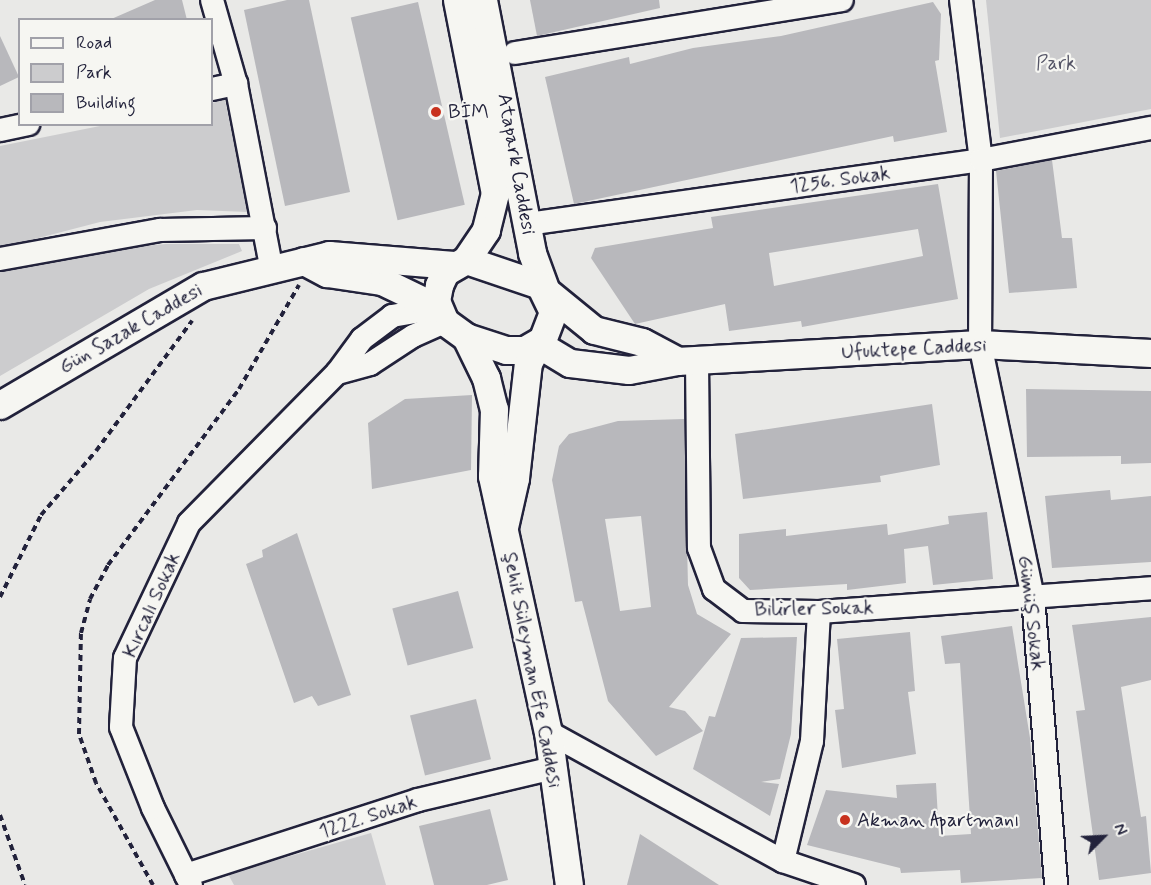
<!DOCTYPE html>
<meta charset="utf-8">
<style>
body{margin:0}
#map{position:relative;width:1151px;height:885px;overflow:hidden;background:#e9e9e7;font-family:Mynerve,sans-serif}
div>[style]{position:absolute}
.green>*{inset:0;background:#ccccce}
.building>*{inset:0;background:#b8b8bc;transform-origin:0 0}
.path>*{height:4px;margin-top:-2px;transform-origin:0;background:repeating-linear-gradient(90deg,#22223b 0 6px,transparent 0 10.5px)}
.roads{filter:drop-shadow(2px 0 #22223b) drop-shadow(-2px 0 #22223b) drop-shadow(0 2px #22223b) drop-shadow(0 -2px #22223b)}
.minor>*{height:22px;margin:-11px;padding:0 11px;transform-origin:11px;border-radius:11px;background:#f6f6f2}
.tertiary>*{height:27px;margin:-13.5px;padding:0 13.5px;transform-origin:13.5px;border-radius:13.5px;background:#f6f6f2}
.dots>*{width:16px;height:16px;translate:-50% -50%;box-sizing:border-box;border:3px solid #f6f6f2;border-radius:50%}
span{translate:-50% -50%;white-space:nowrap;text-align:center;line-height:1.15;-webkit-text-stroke:4.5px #f6f6f2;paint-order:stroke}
.park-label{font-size:20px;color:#555567}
.poi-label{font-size:20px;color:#22223b}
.left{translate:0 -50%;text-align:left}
.street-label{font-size:20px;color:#22223b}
.legend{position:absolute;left:18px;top:18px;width:195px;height:108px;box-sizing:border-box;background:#f6f6f2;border:2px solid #a1a1a9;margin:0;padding:8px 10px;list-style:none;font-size:18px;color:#22223b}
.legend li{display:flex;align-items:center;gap:12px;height:30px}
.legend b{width:30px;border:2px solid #a1a1a9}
.north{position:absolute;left:1073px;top:807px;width:60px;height:60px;-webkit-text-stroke:4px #f6f6f2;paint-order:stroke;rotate:66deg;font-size:16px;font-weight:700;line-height:24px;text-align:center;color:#22223b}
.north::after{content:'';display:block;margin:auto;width:21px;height:27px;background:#22223b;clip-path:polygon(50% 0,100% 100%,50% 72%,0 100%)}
</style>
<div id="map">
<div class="green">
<i style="clip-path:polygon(986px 0,1151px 0,1151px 109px,1000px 138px)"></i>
<i style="clip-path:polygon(225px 100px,248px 212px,197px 210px,100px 222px,0 248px,0 146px,105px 125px,212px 124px,212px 103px)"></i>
<i style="clip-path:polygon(166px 244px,239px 244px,242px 251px,149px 289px,0 376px,0 272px,110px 249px)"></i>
<i style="clip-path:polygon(371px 833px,386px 885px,234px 885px,228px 874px)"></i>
</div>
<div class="building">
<i style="clip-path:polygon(155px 0,182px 0,187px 20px,109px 20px)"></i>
<i style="clip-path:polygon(287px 0,309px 0,350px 192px,285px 206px,244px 10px)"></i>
<i style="clip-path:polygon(530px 0,659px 0,660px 8px,537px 36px)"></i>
<i style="left:418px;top:2px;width:208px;height:69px;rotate:77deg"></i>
<i style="clip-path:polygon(933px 2px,941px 14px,939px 60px,935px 61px,947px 132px,894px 142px,893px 136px,574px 204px,545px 77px,629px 57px,630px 64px,693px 48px,781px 36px)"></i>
<i style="clip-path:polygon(0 36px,19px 77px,0 86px)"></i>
<i style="clip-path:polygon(1052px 160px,1062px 238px,1072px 238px,1077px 288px,1009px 293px,996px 171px)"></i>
<i style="clip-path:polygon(evenodd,938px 184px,958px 299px,802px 327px,801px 321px,729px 331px,725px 304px,635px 324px,591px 258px,595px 248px,713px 228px,711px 217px,938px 184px,918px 229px,923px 256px,774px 286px,769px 253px,918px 229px)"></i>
<i style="clip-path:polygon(1026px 389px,1151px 391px,1151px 463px,1121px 464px,1121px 456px,1027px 457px)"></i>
<i style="clip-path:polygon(472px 395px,471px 470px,372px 489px,368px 423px,405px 399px)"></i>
<i style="clip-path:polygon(932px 404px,940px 465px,880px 476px,881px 482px,743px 499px,735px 434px)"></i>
<i style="clip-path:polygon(evenodd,684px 419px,688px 585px,697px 614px,731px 634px,669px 707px,685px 711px,703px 731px,656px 756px,608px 701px,582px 601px,575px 602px,552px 480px,559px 446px,569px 434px,618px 421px,684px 419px,641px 516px,651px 607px,620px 611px,605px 519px,641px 516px)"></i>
<i style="clip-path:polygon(1110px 490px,1111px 500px,1151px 496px,1151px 562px,1052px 568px,1045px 496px)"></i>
<i style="clip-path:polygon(987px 512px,993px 579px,933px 585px,928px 546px,904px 549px,906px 583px,847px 590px,847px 584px,750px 590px,739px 578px,739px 534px,786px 529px,786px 536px,887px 524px,888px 535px,949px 524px,948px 516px)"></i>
<i style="clip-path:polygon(297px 533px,351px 695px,318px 706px,312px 696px,294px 703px,246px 564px,263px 557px,262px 550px)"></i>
<i style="left:458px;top:591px;width:59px;height:68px;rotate:75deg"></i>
<i style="clip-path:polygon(1151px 617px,1151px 680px,1121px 687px,1141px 817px,1146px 816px,1151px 873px,1099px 880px,1076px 711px,1085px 710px,1072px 625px)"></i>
<i style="clip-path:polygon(1012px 626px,1030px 738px,1042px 878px,961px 883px,960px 870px,901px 873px,900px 868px,807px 845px,826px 790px,897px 798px,896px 785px,936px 783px,939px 836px,971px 834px,960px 663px,945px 664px,941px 636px)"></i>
<i style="clip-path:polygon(910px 632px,915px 691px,908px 692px,916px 754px,842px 768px,835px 710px,844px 709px,837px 639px)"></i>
<i style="clip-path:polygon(797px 637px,791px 734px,780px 779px,761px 782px,779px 784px,770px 816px,693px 769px,709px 716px,715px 717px,741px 638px)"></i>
<i style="left:476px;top:699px;width:62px;height:68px;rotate:76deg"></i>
<i style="clip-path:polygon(490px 809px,508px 880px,487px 885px,434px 885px,419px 826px)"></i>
<i style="clip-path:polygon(640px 834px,719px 885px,627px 885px)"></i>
</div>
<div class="path">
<i style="left:0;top:597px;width:92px;rotate:-63.4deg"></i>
<i style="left:41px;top:515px;width:84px;rotate:-49.3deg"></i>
<i style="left:96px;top:451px;width:162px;rotate:-53.6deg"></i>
<i style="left:0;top:815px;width:74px;rotate:70.3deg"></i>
<i style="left:153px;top:885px;width:117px;rotate:-119.2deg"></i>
<i style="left:96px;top:783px;width:52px;rotate:-109.1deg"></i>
<i style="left:79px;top:734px;width:101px;rotate:-88.9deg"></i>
<i style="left:81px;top:633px;width:35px;rotate:-75deg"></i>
<i style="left:90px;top:599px;width:38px;rotate:-62deg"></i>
<i style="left:108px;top:565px;width:219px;rotate:-53.3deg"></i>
<i style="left:239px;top:389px;width:120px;rotate:-60deg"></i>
</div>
<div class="roads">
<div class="minor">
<i style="left:212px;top:0;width:87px;rotate:74.1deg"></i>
<i style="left:236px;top:84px;width:185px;rotate:79.1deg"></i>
<i style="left:961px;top:0;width:161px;rotate:82.9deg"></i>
<i style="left:981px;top:160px;width:184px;rotate:90.3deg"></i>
<i style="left:980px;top:344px;width:258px;rotate:78.2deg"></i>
<i style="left:1033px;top:597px;width:289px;rotate:85.4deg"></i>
<i style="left:515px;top:53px;width:331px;rotate:-9.2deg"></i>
<i style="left:212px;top:89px;width:25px;rotate:-12deg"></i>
<i style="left:0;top:130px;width:29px;rotate:-12deg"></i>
<i style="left:527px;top:224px;width:458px;rotate:-8deg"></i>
<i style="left:981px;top:160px;width:173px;rotate:-10.7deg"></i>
<i style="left:0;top:259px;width:163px;rotate:-10.3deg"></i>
<i style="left:160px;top:230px;width:105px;rotate:-1.1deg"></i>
<i style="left:697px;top:361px;width:187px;rotate:89.4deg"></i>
<i style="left:699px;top:548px;width:44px;rotate:69.9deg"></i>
<i style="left:714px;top:589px;width:36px;rotate:37deg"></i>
<i style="left:743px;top:611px;width:76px;rotate:0.8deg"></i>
<i style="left:819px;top:612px;width:333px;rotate:-4.1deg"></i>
<i style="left:337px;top:373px;width:34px;rotate:-15deg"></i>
<i style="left:370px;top:364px;width:51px;rotate:-33.1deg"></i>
<i style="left:413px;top:336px;width:35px;rotate:-24deg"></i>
<i style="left:548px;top:732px;width:268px;rotate:28.8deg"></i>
<i style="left:783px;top:861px;width:75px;rotate:18.7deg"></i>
<i style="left:783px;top:861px;width:123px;rotate:-76.4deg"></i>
<i style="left:812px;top:741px;width:129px;rotate:-86.9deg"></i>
<i style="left:186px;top:875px;width:244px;rotate:-17.9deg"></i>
<i style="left:418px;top:800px;width:139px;rotate:-13.3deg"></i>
<i style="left:191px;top:885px;width:86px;rotate:-116.3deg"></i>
<i style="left:153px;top:808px;width:87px;rotate:-111.6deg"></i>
<i style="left:121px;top:727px;width:69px;rotate:-86.7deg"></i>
<i style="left:125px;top:658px;width:149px;rotate:-64.6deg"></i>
<i style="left:189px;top:523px;width:211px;rotate:-45.4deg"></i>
<i style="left:337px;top:373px;width:42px;rotate:-53.7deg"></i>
<i style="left:362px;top:339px;width:38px;rotate:-37deg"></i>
<i style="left:392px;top:316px;width:47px;rotate:-9.9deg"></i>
</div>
<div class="tertiary">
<i style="left:457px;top:0;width:197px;rotate:78.9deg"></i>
<i style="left:495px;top:193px;width:38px;rotate:104deg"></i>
<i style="left:486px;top:230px;width:36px;rotate:124deg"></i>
<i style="left:483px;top:0;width:258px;rotate:79deg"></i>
<i style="left:532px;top:253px;width:40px;rotate:69.8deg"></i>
<i style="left:546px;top:291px;width:62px;rotate:39.1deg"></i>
<i style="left:594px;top:330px;width:49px;rotate:14deg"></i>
<i style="left:642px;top:342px;width:40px;rotate:28deg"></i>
<i style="left:466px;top:260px;width:78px;rotate:18.7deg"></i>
<i style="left:540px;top:285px;width:30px;rotate:64deg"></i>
<i style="left:553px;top:312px;width:30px;rotate:111deg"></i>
<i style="left:542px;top:340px;width:20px;rotate:150deg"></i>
<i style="left:525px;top:350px;width:19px;rotate:180deg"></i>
<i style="left:506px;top:350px;width:42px;rotate:-162deg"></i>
<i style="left:466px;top:337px;width:26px;rotate:-144deg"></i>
<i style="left:445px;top:322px;width:23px;rotate:-113deg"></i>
<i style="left:436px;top:301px;width:16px;rotate:-79deg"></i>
<i style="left:439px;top:285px;width:14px;rotate:-65deg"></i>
<i style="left:445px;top:272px;width:24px;rotate:-30deg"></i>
<i style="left:304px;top:261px;width:26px;rotate:28deg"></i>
<i style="left:327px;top:273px;width:56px;rotate:8.3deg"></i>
<i style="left:382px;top:281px;width:62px;rotate:25.7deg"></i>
<i style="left:466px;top:337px;width:46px;rotate:64deg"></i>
<i style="left:486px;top:378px;width:32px;rotate:76deg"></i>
<i style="left:494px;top:409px;width:67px;rotate:91.7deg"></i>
<i style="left:492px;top:476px;width:262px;rotate:77.7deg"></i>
<i style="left:548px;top:732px;width:154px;rotate:82.2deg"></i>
<i style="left:0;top:405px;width:235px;rotate:-30.4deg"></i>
<i style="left:203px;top:286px;width:130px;rotate:-13.8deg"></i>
<i style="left:329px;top:255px;width:125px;rotate:4.6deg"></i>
<i style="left:504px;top:527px;width:50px;rotate:-77.3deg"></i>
<i style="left:515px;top:478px;width:116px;rotate:-83.6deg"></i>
<i style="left:528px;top:363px;width:21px;rotate:-62deg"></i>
<i style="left:538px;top:344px;width:37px;rotate:31deg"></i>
<i style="left:570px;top:363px;width:59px;rotate:6.8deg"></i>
<i style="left:629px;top:370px;width:49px;rotate:-10.6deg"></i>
<i style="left:677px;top:361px;width:303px;rotate:-3.2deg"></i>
<i style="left:980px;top:344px;width:171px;rotate:3deg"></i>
</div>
</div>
<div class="dots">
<i style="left:436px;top:112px;background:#c8321e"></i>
<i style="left:845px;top:820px;background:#c8321e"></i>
</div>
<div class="park-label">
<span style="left:1056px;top:63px">Park</span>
</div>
<div class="poi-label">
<span class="left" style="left:448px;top:112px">BİM</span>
<span class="left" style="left:857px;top:820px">Akman Apartmanı</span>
</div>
<div class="street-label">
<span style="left:516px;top:164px;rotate:80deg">Atapark Caddesi</span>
<span style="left:840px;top:180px;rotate:-8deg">1256. Sokak</span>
<span style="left:131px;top:329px;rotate:-30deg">Gün Sazak Caddesi</span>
<span style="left:914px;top:349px;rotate:-3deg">Ufuktepe Caddesi</span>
<span style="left:152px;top:605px;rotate:-66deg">Kırcalı Sokak</span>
<span style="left:814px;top:609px;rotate:-1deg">Bilirler Sokak</span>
<span style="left:1031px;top:613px;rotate:83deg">Gümüş Sokak</span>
<span style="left:532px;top:670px;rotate:79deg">Şehit Süleyman Efe Caddesi</span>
<span style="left:368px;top:817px;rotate:-18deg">1222. Sokak</span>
</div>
<ul class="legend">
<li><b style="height:8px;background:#f6f6f2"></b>Road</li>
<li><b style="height:16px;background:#ccccce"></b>Park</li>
<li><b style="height:16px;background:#b8b8bc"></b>Building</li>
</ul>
<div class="north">N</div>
</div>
